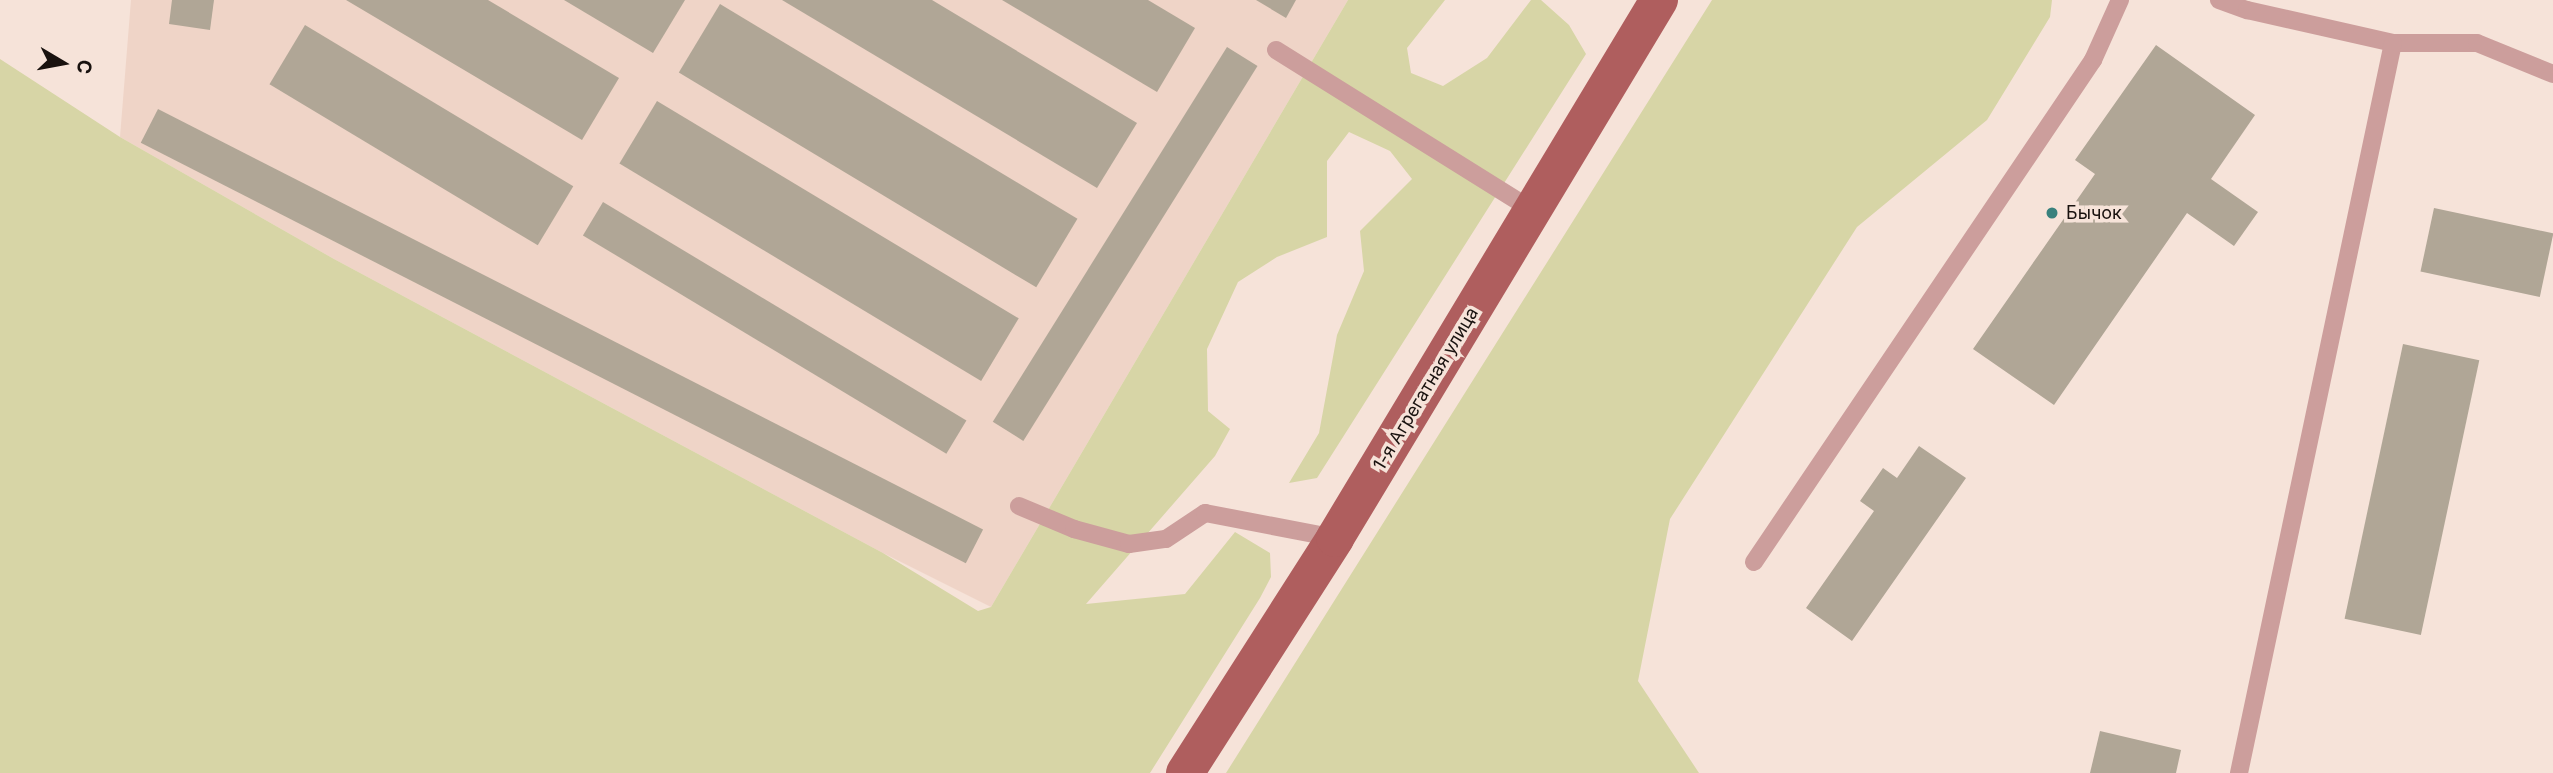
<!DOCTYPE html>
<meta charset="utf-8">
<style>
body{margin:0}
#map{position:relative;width:2553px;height:773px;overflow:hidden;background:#f6e3d9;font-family:Inter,sans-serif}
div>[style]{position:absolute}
.built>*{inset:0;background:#efd4c7}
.green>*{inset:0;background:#d7d5a6}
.building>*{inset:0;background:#b0a696;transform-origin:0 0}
.service>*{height:18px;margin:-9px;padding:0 9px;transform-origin:9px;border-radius:9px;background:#cc9e9c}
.primary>*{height:38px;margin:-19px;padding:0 19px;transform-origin:19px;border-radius:19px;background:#af5e5e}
.dots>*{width:19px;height:19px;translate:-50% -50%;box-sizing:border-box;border:4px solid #f6e3d9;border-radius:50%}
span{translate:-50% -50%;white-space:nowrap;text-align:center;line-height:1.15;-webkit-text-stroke:7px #f6e3d9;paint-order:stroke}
.poi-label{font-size:18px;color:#19120f}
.left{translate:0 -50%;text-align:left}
.street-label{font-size:18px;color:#19120f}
.north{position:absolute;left:28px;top:28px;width:70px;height:70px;-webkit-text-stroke:5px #f6e3d9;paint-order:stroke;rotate:100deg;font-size:19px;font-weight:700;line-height:28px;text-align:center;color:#19120f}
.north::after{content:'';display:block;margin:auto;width:24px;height:32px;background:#19120f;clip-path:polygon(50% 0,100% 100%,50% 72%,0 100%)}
</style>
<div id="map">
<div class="built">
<i style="clip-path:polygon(131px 0,1348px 0,991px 607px,883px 553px,334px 259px,120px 137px)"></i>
</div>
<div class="green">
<i style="clip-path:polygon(1348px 0,1445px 0,1407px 48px,1411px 73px,1443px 86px,1487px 58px,1531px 0,1541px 0,1569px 25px,1586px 54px,1317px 478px,1289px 483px,1319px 433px,1337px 335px,1364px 271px,1360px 231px,1412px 179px,1390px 151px,1349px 132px,1327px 161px,1327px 237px,1277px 257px,1238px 282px,1207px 349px,1208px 411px,1230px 429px,1215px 456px,1086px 604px,1185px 594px,1235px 532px,1270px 553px,1271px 577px,1260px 598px,1150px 773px,0 773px,0 59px,120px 137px,334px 259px,883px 553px,978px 611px,991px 607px)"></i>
<i style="clip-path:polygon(1712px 0,2052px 0,2050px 17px,1987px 120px,1857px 227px,1670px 519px,1638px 681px,1699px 773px,1226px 773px)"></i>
</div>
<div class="building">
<i style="clip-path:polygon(172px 0,214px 0,210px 30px,169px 24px)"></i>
<i style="clip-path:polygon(346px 0,488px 0,619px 78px,582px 140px)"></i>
<i style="clip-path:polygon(564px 0,685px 0,653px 53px)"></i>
<i style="clip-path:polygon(782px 0,932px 0,1137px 123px,1097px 188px)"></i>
<i style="clip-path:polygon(1002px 0,1148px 0,1195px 28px,1157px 92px)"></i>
<i style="clip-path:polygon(1256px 0,1296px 0,1286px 18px)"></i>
<i style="left:720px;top:4px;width:417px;height:80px;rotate:31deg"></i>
<i style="left:305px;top:25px;width:313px;height:69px;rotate:31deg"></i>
<i style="clip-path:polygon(2156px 45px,2255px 115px,2211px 179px,2258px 212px,2234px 246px,2187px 213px,2054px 405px,1973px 349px,2095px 174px,2075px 160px)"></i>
<i style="left:1227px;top:47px;width:36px;height:442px;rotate:32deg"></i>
<i style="left:657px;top:101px;width:422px;height:73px;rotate:31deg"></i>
<i style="left:158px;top:109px;width:926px;height:38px;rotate:27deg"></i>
<i style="left:603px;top:202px;width:424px;height:39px;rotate:31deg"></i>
<i style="left:2434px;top:208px;width:122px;height:65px;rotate:12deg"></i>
<i style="left:2403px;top:344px;width:78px;height:281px;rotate:12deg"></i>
<i style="clip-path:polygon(1919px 446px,1966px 478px,1852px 641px,1806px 608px,1874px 511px,1860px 501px,1883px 468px,1897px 478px)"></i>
<i style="clip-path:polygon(2100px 731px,2181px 750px,2176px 773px,2090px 773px)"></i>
</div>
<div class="service">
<i style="left:2219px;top:0;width:30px;rotate:20deg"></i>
<i style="left:2247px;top:10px;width:150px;rotate:12.7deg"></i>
<i style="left:2393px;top:43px;width:84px"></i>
<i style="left:2477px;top:43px;width:82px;rotate:22.2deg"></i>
<i style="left:1276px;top:50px;width:304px;rotate:32deg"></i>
<i style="left:1019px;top:506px;width:60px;rotate:22.7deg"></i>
<i style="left:1074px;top:529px;width:57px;rotate:15.3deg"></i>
<i style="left:1129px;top:544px;width:37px;rotate:-8deg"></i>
<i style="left:1166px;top:539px;width:47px;rotate:-33.7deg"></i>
<i style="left:1205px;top:513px;width:132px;rotate:10.9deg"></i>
<i style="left:1754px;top:562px;width:606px;rotate:-55.97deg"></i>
<i style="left:2093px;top:60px;width:66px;rotate:-65.8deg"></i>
<i style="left:2239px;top:773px;width:746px;rotate:-78.09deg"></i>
</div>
<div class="primary">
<i style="left:1185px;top:773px;width:279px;rotate:-57.4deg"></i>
<i style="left:1335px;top:538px;width:628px;rotate:-58.94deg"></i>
</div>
<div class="dots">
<i style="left:2052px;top:213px;background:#38817d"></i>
</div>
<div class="poi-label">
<span class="left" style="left:2066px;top:213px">Бычок</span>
</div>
<div class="street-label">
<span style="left:1426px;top:389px;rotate:-59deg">1-я Агрегатная улица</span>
</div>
<div class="north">С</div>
</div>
